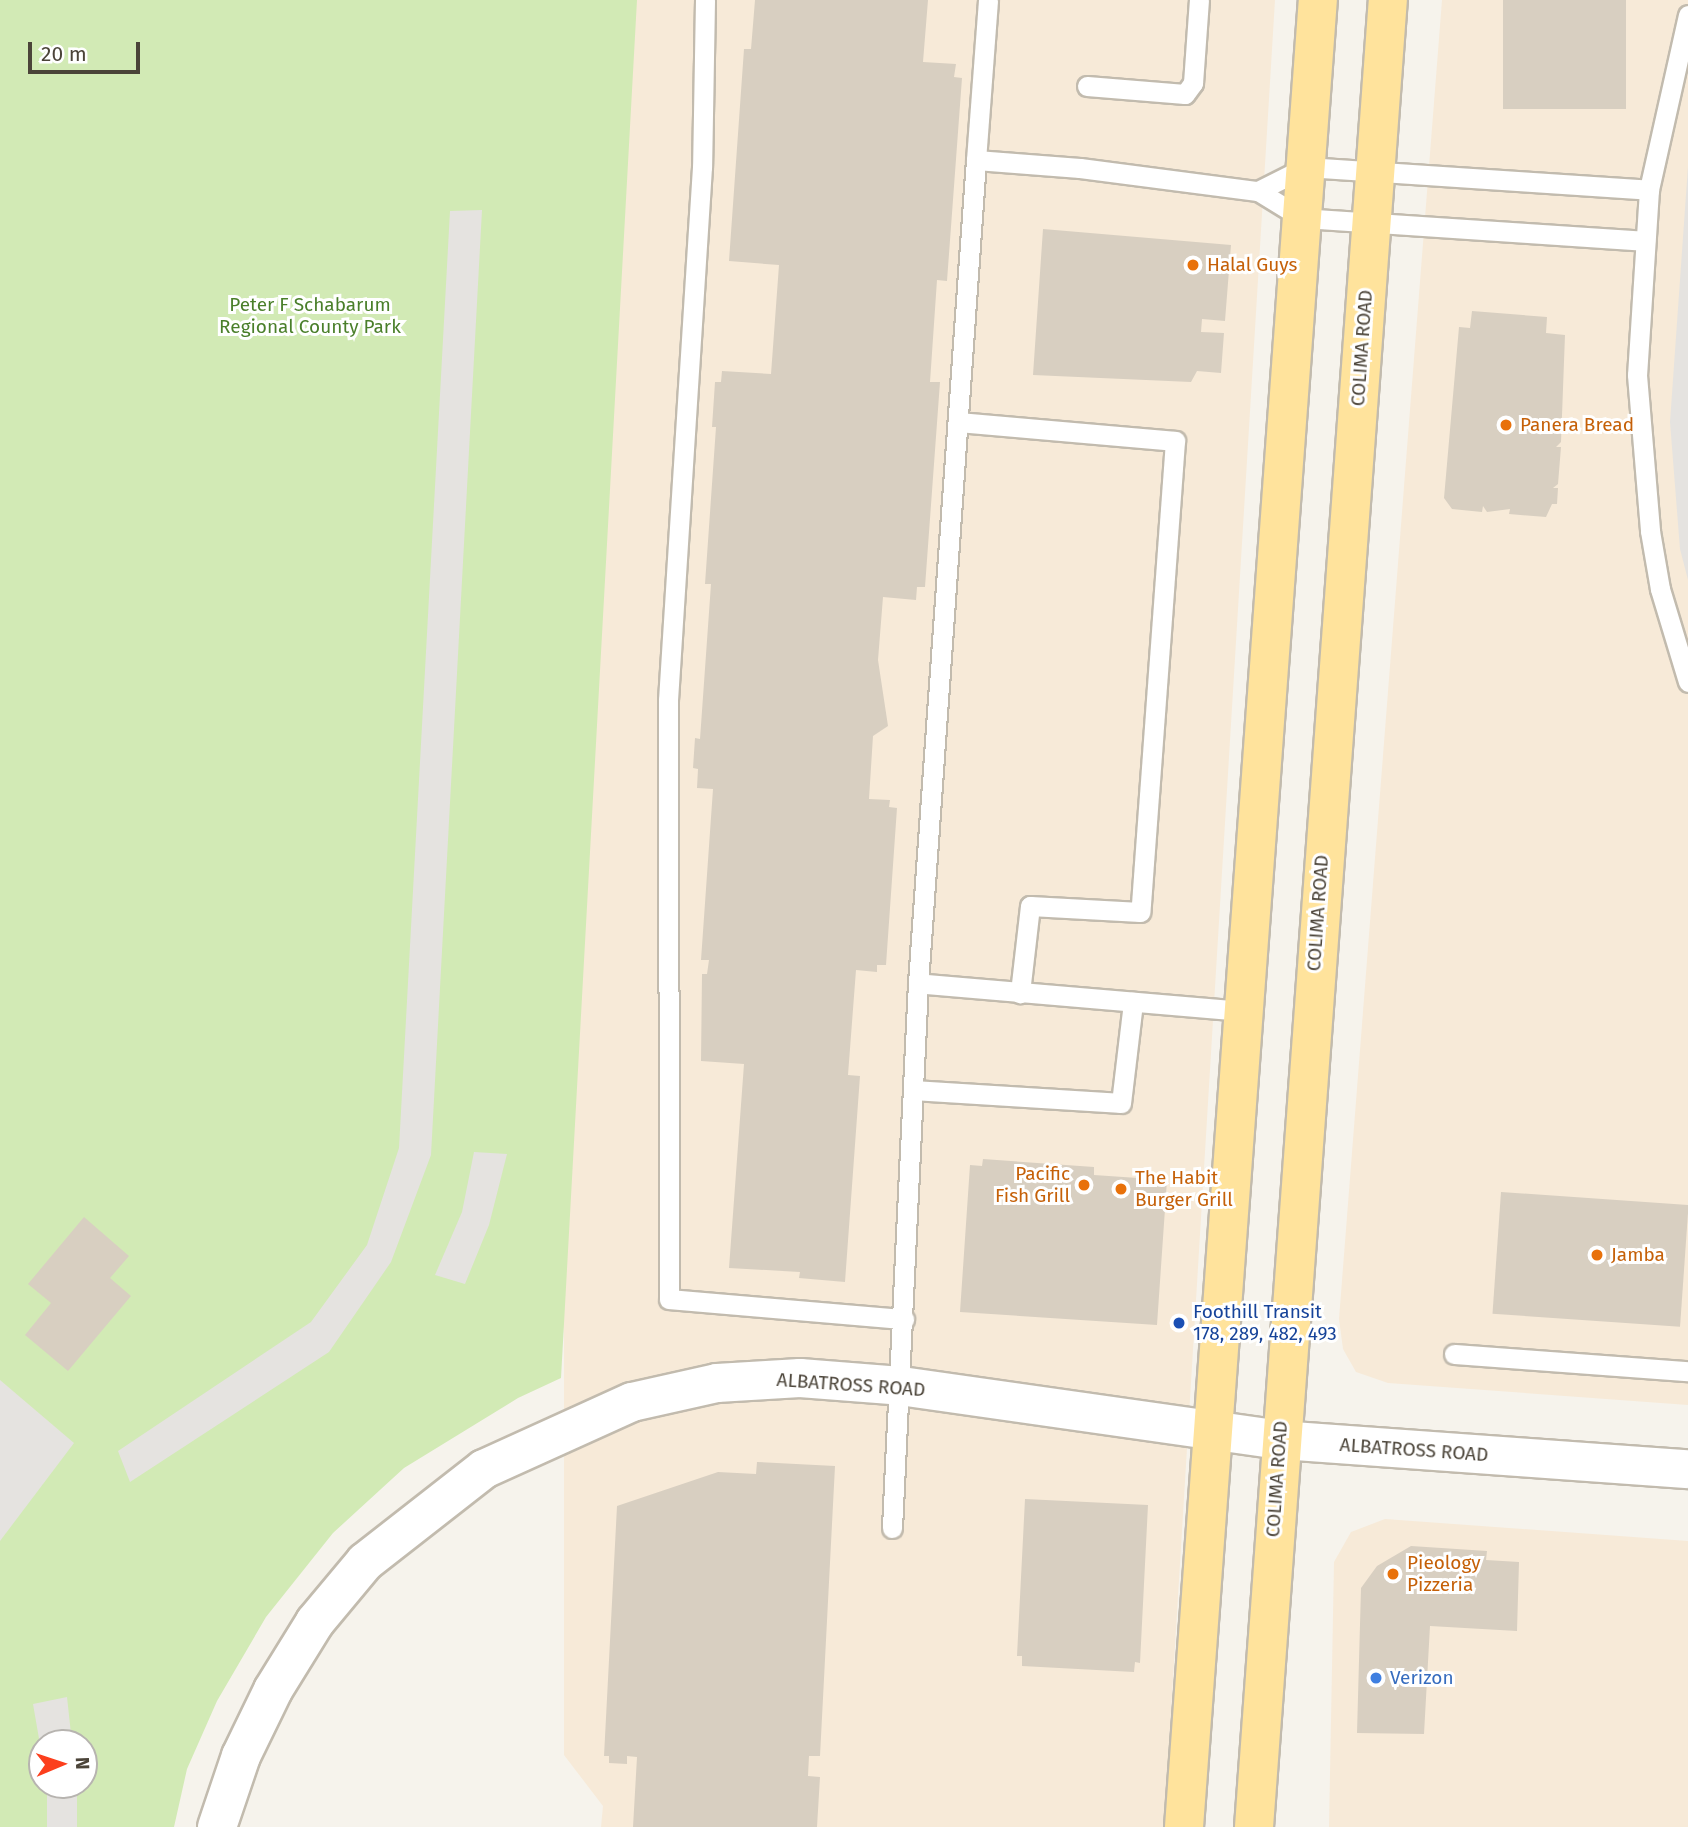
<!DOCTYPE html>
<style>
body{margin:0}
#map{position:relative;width:1688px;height:1827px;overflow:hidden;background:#f6f3ec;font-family:"Fira Sans",sans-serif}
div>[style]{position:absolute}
.commercial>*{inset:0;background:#f7ead8}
.green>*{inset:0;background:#d2eab5}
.parking>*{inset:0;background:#e5e3e0;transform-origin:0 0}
.building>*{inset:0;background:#d8cfc1;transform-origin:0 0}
.roads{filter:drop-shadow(2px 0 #c2bbae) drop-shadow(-2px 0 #c2bbae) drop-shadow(0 2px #c2bbae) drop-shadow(0 -2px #c2bbae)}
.service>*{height:19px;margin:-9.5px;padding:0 9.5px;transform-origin:9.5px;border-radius:9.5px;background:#fff}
.minor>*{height:38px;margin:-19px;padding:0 19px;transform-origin:19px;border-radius:19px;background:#fff}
.tertiary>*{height:38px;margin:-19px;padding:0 19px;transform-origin:19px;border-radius:19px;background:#fff}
.primary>*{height:38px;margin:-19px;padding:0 19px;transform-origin:19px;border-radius:19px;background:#ffe39c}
.dots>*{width:19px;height:19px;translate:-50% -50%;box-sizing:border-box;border:4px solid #fff;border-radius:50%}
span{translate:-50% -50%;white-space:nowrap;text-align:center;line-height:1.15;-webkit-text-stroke:6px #fff;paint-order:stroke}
.food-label{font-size:19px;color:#c56008}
.left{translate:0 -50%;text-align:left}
.right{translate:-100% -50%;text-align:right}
.park-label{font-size:19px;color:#4a7f2a}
.street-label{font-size:19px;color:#4b4439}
.transit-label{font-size:19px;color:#164399}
.shop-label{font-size:19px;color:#366cbe}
.north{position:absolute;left:28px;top:1729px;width:70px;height:70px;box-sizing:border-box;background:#fff;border:2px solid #b7b4b0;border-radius:50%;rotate:88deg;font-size:19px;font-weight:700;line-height:28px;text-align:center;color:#4b4439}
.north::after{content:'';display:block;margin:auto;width:24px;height:32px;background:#fc3f1d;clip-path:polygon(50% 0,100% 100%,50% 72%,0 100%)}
.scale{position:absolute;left:28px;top:42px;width:112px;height:32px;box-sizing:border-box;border:4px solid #4b4439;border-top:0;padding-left:9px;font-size:21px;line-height:24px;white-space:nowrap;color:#4b4439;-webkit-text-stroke:5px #fff;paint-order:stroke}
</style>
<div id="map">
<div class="commercial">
<i style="clip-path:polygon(627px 0,1275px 0,1164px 1827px,601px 1827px,603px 1806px,564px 1755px,564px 1333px,560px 1292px)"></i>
<i style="clip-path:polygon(1442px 0,1688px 0,1688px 1405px,1388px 1383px,1356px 1372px,1343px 1349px,1339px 1319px)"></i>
<i style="clip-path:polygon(1385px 1519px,1688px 1541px,1688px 1827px,1329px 1827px,1334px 1562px,1351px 1532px)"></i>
</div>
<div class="green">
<i style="clip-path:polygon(evenodd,0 0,637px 0,561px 1378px,518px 1398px,404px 1468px,333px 1533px,266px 1617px,217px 1701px,187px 1769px,174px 1827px,0 1827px,0 0,42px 1743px,84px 1743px,84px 1785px,42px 1785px,42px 1743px)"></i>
</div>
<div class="parking">
<i style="clip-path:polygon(1688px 166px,1688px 580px,1680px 549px,1670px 422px)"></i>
<i style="clip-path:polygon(482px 210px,431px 1155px,391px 1262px,329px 1352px,130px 1482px,118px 1451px,311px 1322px,367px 1245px,399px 1148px,450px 211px)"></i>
<i style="clip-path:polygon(474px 1152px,507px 1154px,489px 1225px,465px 1284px,435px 1275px,462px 1212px)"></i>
<i style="clip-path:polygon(0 1380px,74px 1443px,0 1541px)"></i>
<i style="clip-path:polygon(67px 1697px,72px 1743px,42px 1743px,42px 1756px,33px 1704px)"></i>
<i style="left:47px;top:1785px;width:30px;height:42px"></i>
</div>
<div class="building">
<i style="clip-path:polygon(755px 0,928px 0,923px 62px,956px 64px,954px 77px,962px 78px,947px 281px,937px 280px,930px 382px,940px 382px,925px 587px,917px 587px,916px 600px,883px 597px,878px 660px,888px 726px,873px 736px,869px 799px,890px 800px,889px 807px,897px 808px,886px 965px,877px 965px,877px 972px,856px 970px,848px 1075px,860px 1076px,845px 1282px,799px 1278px,800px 1272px,729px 1268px,744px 1064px,701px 1061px,702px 974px,707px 974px,709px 960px,701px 960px,713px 789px,697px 788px,698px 769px,693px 768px,695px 738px,700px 739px,711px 584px,705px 584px,716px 427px,712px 427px,715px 382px,721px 382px,722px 371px,771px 374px,779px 265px,729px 261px,744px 49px,751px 49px)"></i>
<i style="left:1503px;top:0;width:123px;height:109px"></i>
<i style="clip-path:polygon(1043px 229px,1231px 245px,1225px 321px,1202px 319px,1201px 332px,1224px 333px,1221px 373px,1197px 371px,1191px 382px,1033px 375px)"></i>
<i style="clip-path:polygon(1472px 311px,1547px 317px,1546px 333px,1565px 335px,1561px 442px,1556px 447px,1561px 447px,1558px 484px,1553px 488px,1558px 488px,1557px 504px,1552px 504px,1546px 517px,1509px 514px,1510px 509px,1487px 512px,1483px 506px,1482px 512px,1452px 509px,1444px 498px,1459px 327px,1470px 328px)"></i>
<i style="clip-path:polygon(983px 1159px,1094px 1167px,1094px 1175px,1167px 1180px,1157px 1325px,960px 1312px,970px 1165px,982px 1166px)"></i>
<i style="left:1501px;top:1192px;width:188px;height:122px;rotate:4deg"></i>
<i style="clip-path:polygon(84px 1217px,129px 1256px,110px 1278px,131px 1296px,68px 1371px,25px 1335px,51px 1303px,28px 1284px)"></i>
<i style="clip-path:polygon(757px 1462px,835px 1466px,820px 1756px,809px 1756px,808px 1776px,820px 1777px,817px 1827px,633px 1827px,637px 1757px,627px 1756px,627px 1764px,609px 1763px,609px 1756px,604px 1756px,617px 1506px,718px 1472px,756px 1474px)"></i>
<i style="clip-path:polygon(1025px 1499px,1148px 1505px,1140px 1663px,1135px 1662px,1134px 1672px,1022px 1666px,1022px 1656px,1017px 1656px)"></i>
<i style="clip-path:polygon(1411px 1546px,1487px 1551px,1486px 1560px,1519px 1562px,1517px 1631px,1430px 1626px,1424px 1734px,1357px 1733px,1361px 1588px,1377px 1566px)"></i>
</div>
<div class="roads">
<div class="service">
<i style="left:705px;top:0;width:167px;rotate:91deg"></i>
<i style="left:702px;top:167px;width:534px;rotate:93.65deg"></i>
<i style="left:668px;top:700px;width:599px;rotate:89.9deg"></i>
<i style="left:669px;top:1299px;width:236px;rotate:4.9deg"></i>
<i style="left:1688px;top:15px;width:179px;rotate:102.6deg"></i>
<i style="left:1649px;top:190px;width:185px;rotate:93.7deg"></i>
<i style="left:1637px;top:375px;width:157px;rotate:85.2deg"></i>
<i style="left:1650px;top:531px;width:59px;rotate:80.2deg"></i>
<i style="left:1660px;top:589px;width:97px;rotate:73.2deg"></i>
<i style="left:1087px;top:86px;width:98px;rotate:4.7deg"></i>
<i style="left:1185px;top:94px;width:14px;rotate:-54deg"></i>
<i style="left:1193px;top:83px;width:83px;rotate:-85.9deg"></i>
<i style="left:976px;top:160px;width:160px;rotate:-85.7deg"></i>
<i style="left:1258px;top:191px;width:54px;rotate:-26.6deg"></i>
<i style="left:1306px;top:167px;width:344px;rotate:3.8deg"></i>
<i style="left:959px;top:422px;width:217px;rotate:5deg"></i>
<i style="left:1175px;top:441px;width:472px;rotate:94.2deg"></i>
<i style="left:1140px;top:912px;width:110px;rotate:-176.9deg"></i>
<i style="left:1030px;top:906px;width:88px;rotate:96.6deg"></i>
<i style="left:1242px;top:1011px;width:325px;rotate:-175.1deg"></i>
<i style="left:918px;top:983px;width:825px;rotate:-85.97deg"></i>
<i style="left:976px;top:160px;width:104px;rotate:4.4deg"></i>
<i style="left:1080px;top:168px;width:179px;rotate:7.4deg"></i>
<i style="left:1258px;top:191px;width:52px;rotate:31.5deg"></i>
<i style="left:1302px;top:218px;width:344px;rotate:3.8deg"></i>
<i style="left:914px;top:1090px;width:207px;rotate:3.6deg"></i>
<i style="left:1121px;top:1103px;width:102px;rotate:-83.2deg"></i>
<i style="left:1454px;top:1354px;width:235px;rotate:4.2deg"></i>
<i style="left:892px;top:1528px;width:546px;rotate:-87.27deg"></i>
</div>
<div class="minor">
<i style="left:217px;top:1827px;width:75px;rotate:-71.3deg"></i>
<i style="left:241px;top:1756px;width:73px;rotate:-64.1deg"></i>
<i style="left:273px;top:1690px;width:80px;rotate:-58.3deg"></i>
<i style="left:315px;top:1622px;width:78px;rotate:-50.2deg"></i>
<i style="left:365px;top:1562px;width:151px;rotate:-38deg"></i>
<i style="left:484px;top:1469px;width:162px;rotate:-24.4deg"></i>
<i style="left:632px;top:1402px;width:87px;rotate:-12.6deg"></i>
<i style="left:717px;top:1383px;width:83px;rotate:-3.4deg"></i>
<i style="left:800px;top:1378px;width:101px;rotate:4.5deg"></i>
<i style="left:901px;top:1386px;width:383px;rotate:8.1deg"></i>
</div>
<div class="tertiary">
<i style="left:1280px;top:1440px;width:409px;rotate:4.1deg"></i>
</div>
<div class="primary">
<i style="left:1184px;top:1827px;width:1832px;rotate:-85.81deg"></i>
<i style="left:1254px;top:1827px;width:1832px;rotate:-85.81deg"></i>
</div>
</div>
<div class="dots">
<i style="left:1193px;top:265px;background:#e8710a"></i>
<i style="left:1506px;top:425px;background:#e8710a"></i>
<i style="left:1084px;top:1185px;background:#e8710a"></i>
<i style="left:1121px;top:1189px;background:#e8710a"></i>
<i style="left:1597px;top:1255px;background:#e8710a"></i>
<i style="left:1179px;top:1323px;background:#1a4fb4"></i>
<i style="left:1393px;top:1574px;background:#e8710a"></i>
<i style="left:1376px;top:1678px;background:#3f7fe0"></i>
</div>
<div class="food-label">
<span class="left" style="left:1207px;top:265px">Halal Guys</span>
<span class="left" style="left:1520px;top:425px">Panera Bread</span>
<span class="right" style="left:1070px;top:1185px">Pacific<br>Fish Grill</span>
<span class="left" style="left:1135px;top:1189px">The Habit<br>Burger Grill</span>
<span class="left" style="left:1611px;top:1255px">Jamba</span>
<span class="left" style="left:1407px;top:1574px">Pieology<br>Pizzeria</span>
</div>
<div class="park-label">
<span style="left:310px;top:316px">Peter F Schabarum<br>Regional County Park</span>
</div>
<div class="street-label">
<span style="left:1362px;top:348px;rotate:-86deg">COLIMA ROAD</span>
<span style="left:1318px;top:913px;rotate:-86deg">COLIMA ROAD</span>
<span style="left:851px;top:1385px;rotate:4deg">ALBATROSS ROAD</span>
<span style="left:1414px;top:1450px;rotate:4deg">ALBATROSS ROAD</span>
<span style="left:1277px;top:1479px;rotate:-86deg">COLIMA ROAD</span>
</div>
<div class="transit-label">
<span class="left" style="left:1193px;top:1323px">Foothill Transit<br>178, 289, 482, 493</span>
</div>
<div class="shop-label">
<span class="left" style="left:1390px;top:1678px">Verizon</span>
</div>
<div class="north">N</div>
<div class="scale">20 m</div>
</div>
